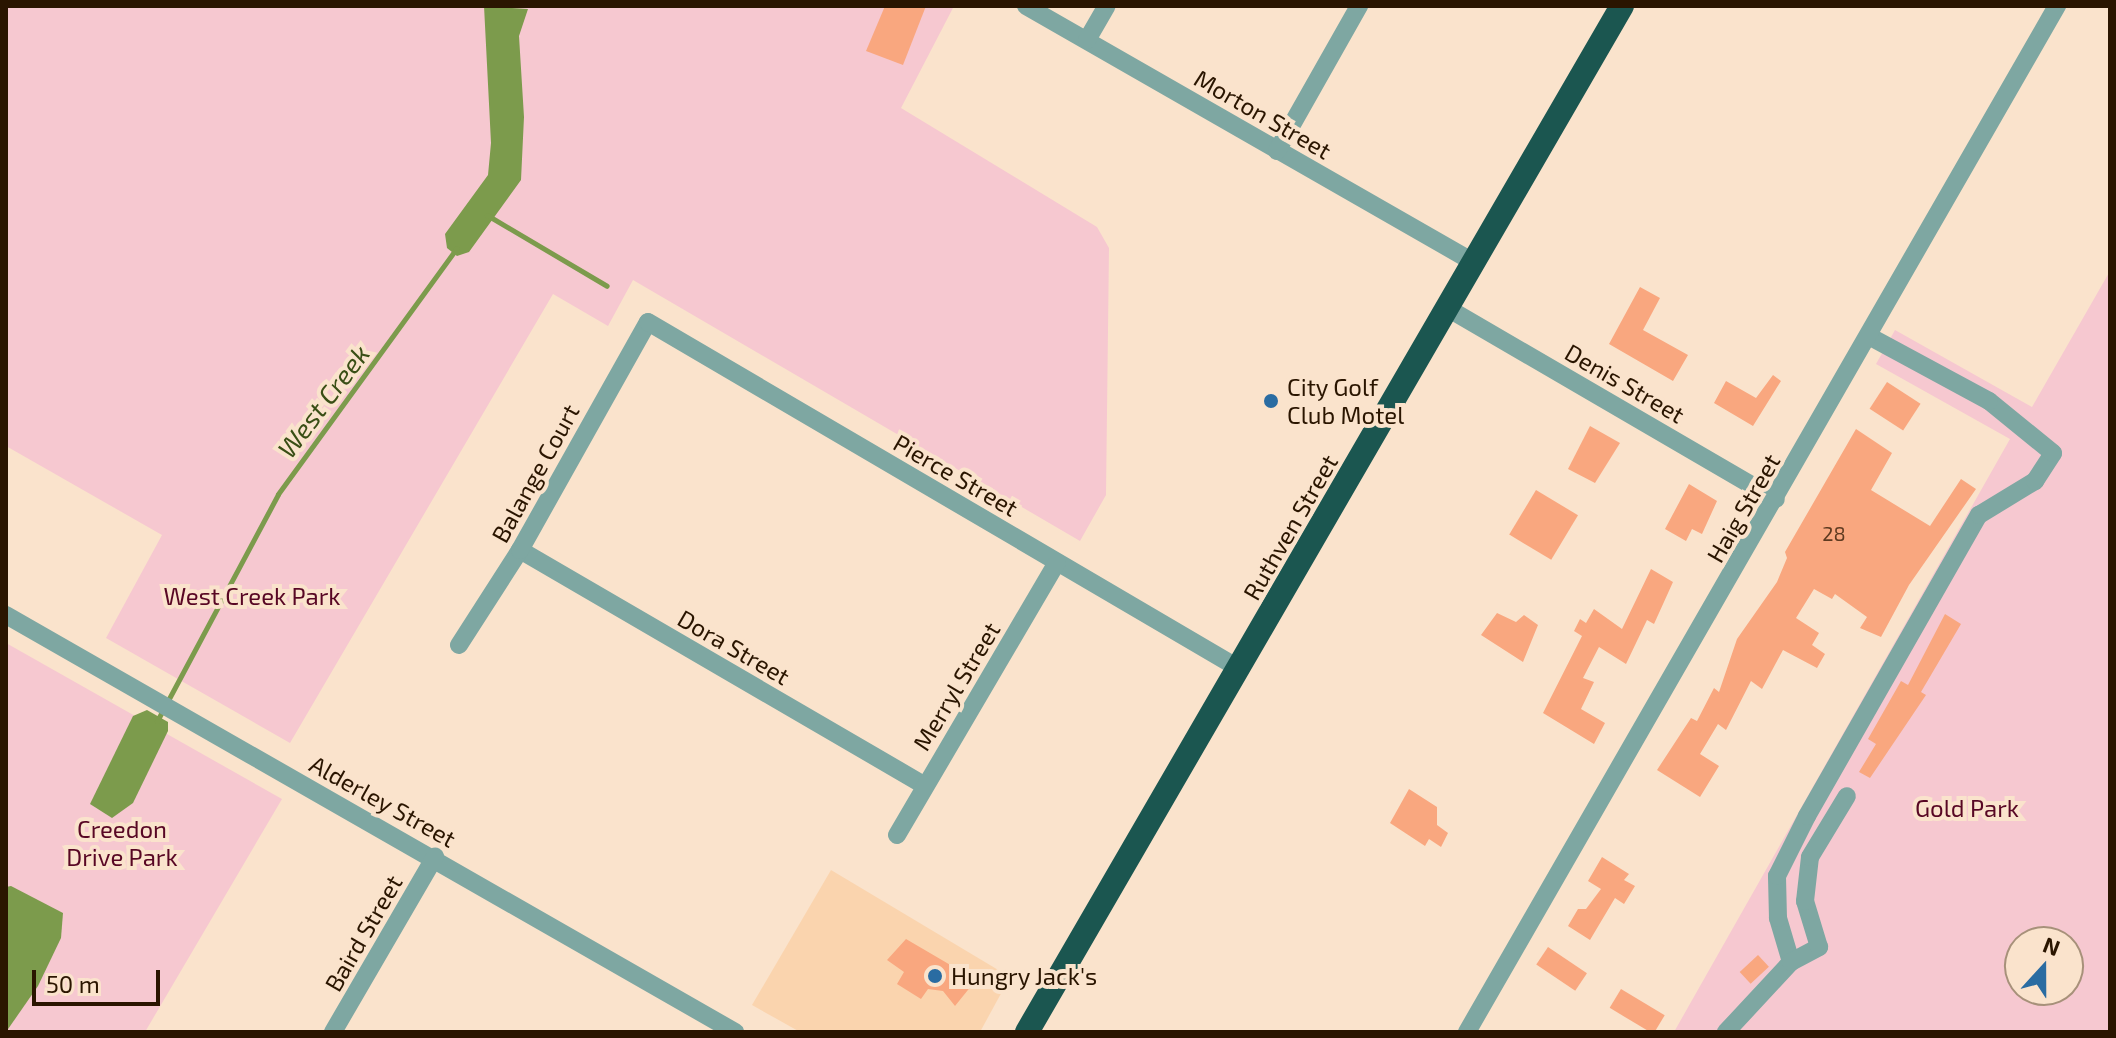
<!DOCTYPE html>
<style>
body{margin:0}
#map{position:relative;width:2116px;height:1038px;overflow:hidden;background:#fae3cc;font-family:"Exo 2",sans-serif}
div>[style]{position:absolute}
.built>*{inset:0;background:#fad4ae}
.green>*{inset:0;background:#f6c8d0}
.water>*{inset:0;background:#7c9b4c}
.stream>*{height:5px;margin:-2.5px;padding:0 2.5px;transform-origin:2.5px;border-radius:2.5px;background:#7c9b4c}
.building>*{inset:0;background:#f9a77f;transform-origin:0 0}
.minor>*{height:18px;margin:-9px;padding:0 9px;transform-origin:9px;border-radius:9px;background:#7ea7a2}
.highway>*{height:24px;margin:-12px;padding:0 12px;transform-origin:12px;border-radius:12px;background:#1b5650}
.dots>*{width:22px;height:22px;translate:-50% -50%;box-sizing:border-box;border:4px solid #fae3cc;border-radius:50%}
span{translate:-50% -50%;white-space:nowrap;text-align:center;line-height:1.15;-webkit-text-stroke:8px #fae3cc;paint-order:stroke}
.number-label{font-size:20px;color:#5e3a20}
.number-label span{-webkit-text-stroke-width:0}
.street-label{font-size:24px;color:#2a1500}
.poi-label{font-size:24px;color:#2a1500}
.left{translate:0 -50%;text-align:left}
.park-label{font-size:24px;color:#580724}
.water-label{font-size:26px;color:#394e15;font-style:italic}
.frame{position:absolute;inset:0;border:8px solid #2a1500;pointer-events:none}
.north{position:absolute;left:2004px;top:926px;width:80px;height:80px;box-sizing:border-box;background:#fae3cc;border:2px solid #a7917a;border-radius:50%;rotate:21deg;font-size:22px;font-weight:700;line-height:32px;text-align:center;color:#2a1500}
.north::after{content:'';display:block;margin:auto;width:28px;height:36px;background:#2a6ca2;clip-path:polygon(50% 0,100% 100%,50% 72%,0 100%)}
.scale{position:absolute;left:32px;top:970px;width:128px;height:36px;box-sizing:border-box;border:4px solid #2a1500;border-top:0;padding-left:10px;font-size:24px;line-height:28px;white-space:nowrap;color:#2a1500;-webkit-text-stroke:6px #fae3cc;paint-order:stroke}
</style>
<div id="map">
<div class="built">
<i style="clip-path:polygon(831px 870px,1010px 977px,980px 1032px,800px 1032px,752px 1005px)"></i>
</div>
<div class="green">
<i style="clip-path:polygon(6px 6px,954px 6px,901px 108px,1097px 227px,1109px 248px,1106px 495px,1080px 541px,633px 280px,608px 326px,553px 294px,290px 743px,106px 638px,162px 535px,6px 446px)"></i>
<i style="clip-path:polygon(evenodd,2110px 271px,2110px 1032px,1674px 1032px,2010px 439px,1876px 364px,1895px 330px,2032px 407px,2110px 271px,2020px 942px,2068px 942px,2068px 990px,2020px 990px,2020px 942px)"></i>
<i style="clip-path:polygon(6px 643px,282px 799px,145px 1032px,6px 1032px)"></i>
</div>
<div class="water">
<i style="clip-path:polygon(484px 6px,528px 9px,519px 36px,524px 117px,521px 180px,469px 252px,457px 256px,447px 248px,445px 234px,488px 175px,491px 143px)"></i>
<i style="clip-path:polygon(147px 710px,168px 722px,168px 731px,133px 803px,112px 818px,90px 804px,133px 716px)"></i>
<i style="clip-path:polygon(11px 886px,63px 913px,61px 938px,38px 986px,6px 1032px,6px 887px)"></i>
</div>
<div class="stream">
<i style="left:487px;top:215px;width:139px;rotate:30.6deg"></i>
<i style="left:157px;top:721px;width:257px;rotate:-61.9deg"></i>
<i style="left:278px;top:494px;width:304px;rotate:-54deg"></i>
</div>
<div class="building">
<i style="clip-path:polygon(885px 6px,926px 6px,903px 65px,866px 51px)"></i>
<i style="clip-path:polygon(1640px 287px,1660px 298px,1643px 330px,1688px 355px,1673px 381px,1609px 344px)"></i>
<i style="clip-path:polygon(1773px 375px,1781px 381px,1753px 426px,1714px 403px,1726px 381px,1756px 398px)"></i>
<i style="left:1887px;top:382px;width:40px;height:32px;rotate:33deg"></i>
<i style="clip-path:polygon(1590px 426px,1620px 443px,1595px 483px,1568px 469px)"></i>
<i style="clip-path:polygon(1856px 429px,1892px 453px,1871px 490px,1930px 526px,1961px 479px,1976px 489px,1909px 585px,1881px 637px,1860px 628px,1867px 617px,1835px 594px,1832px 599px,1814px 589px,1796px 618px,1819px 633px,1812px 645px,1825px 654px,1817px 668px,1783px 650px,1762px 689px,1751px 681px,1726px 730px,1718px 724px,1700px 754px,1719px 766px,1700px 797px,1657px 770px,1691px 718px,1697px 721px,1714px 688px,1719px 692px,1737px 639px,1777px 582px,1787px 558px,1785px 552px)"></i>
<i style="clip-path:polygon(1689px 484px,1717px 501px,1702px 534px,1692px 529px,1686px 541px,1665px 529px)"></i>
<i style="left:1536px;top:490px;width:49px;height:52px;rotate:31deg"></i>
<i style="clip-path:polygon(1651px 569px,1673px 582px,1654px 624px,1647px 620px,1626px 664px,1599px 647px,1583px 678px,1594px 682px,1581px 709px,1605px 723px,1594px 744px,1543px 713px,1582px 636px,1574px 631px,1580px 619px,1586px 623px,1594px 609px,1622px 629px)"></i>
<i style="clip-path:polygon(1497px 613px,1516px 622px,1524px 615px,1538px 625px,1523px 662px,1481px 635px)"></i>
<i style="clip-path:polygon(1945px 614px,1961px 624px,1921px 692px,1926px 695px,1870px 778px,1859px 772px,1876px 744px,1868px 739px,1901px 681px,1908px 685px)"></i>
<i style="clip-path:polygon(1409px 789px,1437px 807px,1437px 825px,1448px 833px,1441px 847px,1429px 839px,1425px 846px,1390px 823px)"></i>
<i style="clip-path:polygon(1602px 857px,1629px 874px,1624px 880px,1635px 886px,1624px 904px,1615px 898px,1590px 940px,1568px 926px,1578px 909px,1586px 909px,1601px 889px,1588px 881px)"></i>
<i style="clip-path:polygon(906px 939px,976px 980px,955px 1006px,943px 991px,928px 989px,921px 999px,897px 984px,904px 972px,887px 960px)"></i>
<i style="left:1548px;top:947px;width:47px;height:21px;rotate:34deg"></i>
<i style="left:1758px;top:955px;width:16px;height:25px;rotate:47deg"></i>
<i style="left:1621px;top:989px;width:51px;height:22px;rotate:31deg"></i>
</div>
<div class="minor">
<i style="left:1026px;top:6px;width:517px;rotate:29.79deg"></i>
<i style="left:1087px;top:40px;width:39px;rotate:-60deg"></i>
<i style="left:1277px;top:151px;width:167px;rotate:-60.5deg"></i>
<i style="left:1449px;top:309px;width:378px;rotate:30.2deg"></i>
<i style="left:520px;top:550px;width:467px;rotate:30.2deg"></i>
<i style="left:6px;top:615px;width:840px;rotate:29.77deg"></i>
<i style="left:459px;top:645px;width:113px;rotate:-57.3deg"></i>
<i style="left:520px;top:550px;width:261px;rotate:-60.7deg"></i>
<i style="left:648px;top:322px;width:686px;rotate:30.38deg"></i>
<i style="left:897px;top:835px;width:316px;rotate:-59.6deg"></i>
<i style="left:1791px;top:962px;width:46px;rotate:-106.5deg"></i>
<i style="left:1778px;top:918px;width:42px;rotate:-91.4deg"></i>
<i style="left:1777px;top:876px;width:67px;rotate:-63.4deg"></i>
<i style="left:1807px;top:816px;width:347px;rotate:-60.3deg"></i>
<i style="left:1979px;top:515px;width:66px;rotate:-31.3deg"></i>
<i style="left:2035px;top:481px;width:33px;rotate:-57deg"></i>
<i style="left:2053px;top:453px;width:82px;rotate:-140.9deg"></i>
<i style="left:1989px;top:401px;width:136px;rotate:-151.6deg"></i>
<i style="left:333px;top:1032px;width:203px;rotate:-59.8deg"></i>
<i style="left:1467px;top:1032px;width:1184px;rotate:-60.1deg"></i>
<i style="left:1726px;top:1032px;width:96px;rotate:-47.1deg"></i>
<i style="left:1791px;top:962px;width:32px;rotate:-28deg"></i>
<i style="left:1819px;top:947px;width:48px;rotate:-106.9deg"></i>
<i style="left:1805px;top:901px;width:44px;rotate:-83.5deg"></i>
<i style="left:1810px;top:857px;width:71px;rotate:-58.8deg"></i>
</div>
<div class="highway">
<i style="left:1027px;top:1032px;width:1186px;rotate:-59.89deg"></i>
</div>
<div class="dots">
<i style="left:1271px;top:401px;background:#2a6ca2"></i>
<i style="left:935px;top:976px;background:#2a6ca2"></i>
</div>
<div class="number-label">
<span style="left:1834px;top:533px">28</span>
</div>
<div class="street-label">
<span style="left:1263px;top:114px;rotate:30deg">Morton Street</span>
<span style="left:1625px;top:383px;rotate:30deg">Denis Street</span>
<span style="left:535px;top:473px;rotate:-61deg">Balange Court</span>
<span style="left:956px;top:475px;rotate:30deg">Pierce Street</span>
<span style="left:1743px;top:508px;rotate:-60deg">Haig Street</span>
<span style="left:1290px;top:527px;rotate:-60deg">Ruthven Street</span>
<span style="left:734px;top:647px;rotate:30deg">Dora Street</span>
<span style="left:956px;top:686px;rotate:-59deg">Merryl Street</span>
<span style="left:383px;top:801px;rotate:29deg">Alderley Street</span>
<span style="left:363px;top:933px;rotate:-60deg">Baird Street</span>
</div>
<div class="poi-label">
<span class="left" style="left:1287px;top:401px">City Golf<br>Club Motel</span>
<span class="left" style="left:951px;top:976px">Hungry Jack's</span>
</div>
<div class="park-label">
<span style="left:252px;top:596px">West Creek Park</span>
<span style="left:1967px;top:808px">Gold Park</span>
<span style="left:122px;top:843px">Creedon<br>Drive Park</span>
</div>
<div class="water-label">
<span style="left:323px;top:401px;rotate:-53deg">West Creek</span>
</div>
<div class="frame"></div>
<div class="north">N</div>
<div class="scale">50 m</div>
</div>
